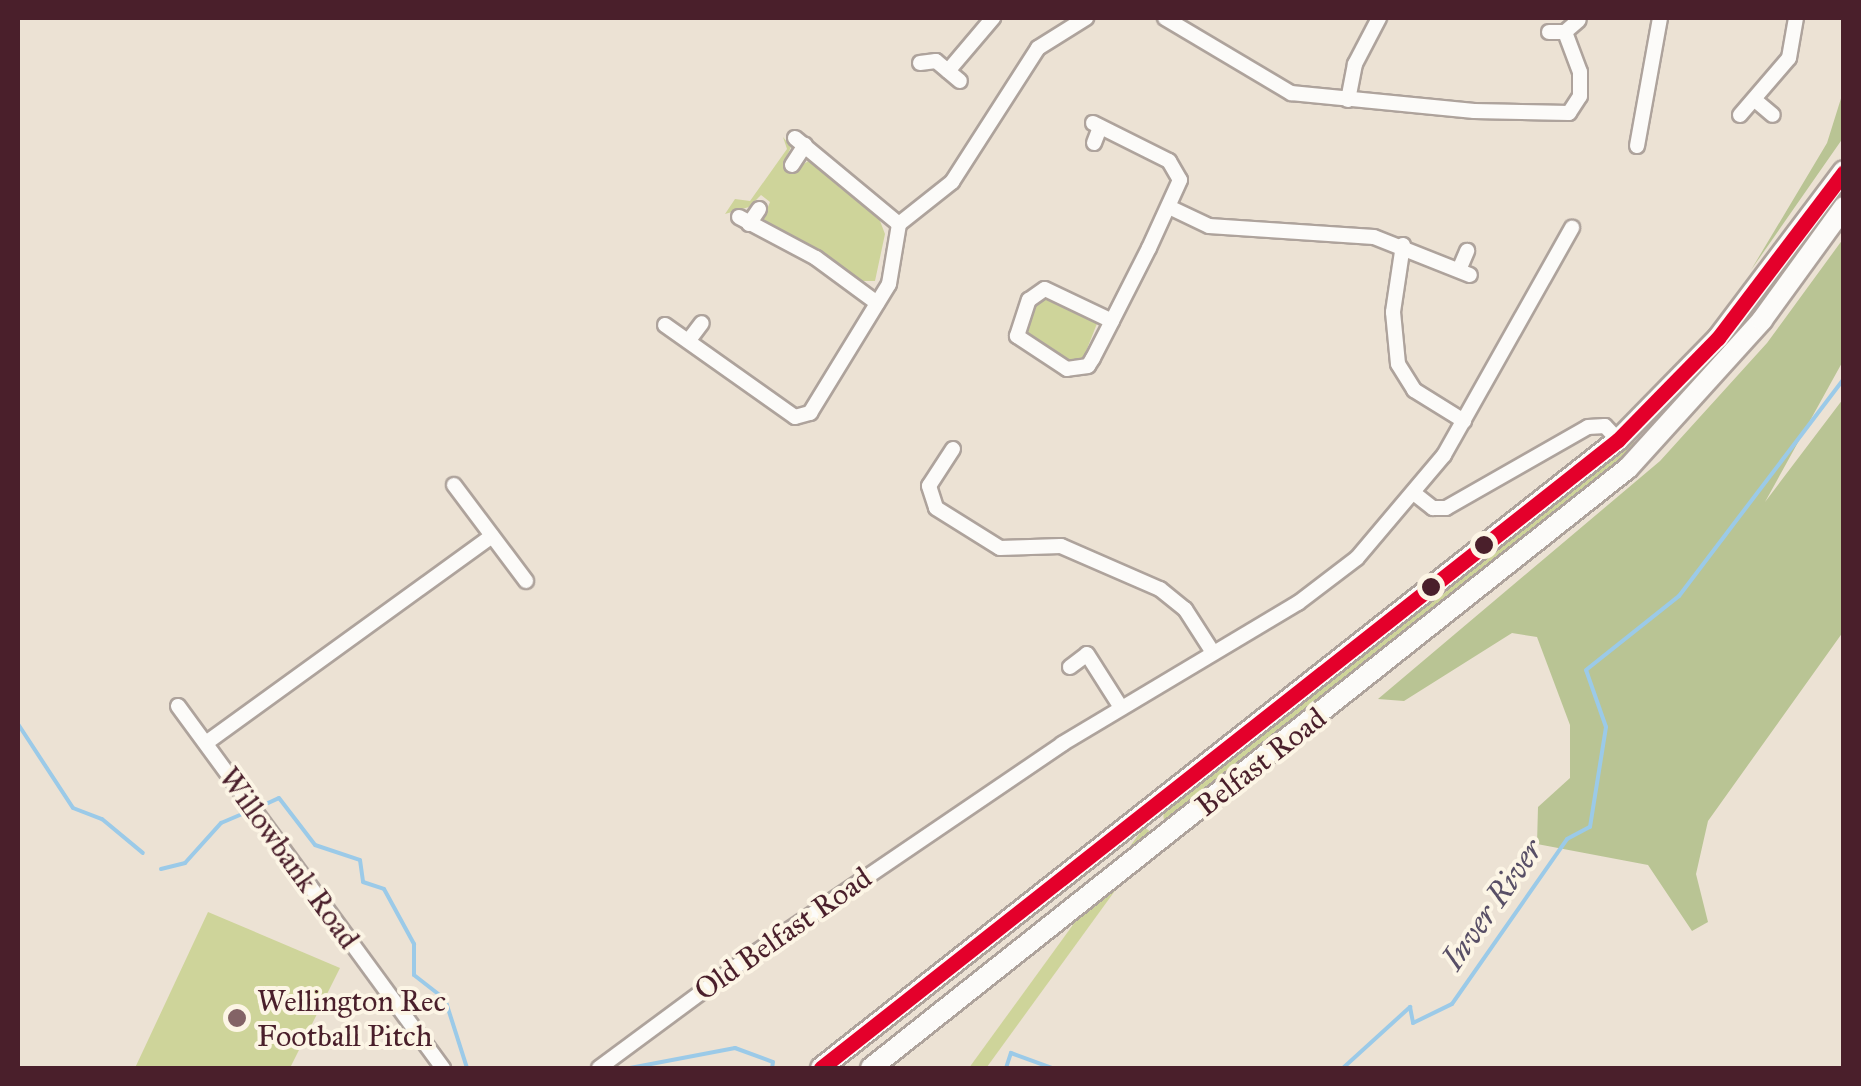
<!DOCTYPE html>
<style>
body{margin:0}
#map{position:relative;width:1861px;height:1086px;overflow:hidden;background:#ece2d4;font-family:"IM FELL Great Primer",serif}
div>[style]{position:absolute}
.green>*{inset:0;background:#ced49a;transform-origin:0 0}
.forest>*{inset:0;background:#b9c494}
.stream>*{height:4px;margin:-2px;padding:0 2px;transform-origin:2px;border-radius:2px;background:#9bcae8}
.roads{filter:drop-shadow(2px 0 #aea39c) drop-shadow(-2px 0 #aea39c) drop-shadow(0 2px #aea39c) drop-shadow(0 -2px #aea39c)}
.minor>*{height:14px;margin:-7px;padding:0 7px;transform-origin:7px;border-radius:7px;background:#fcfbf9}
.highway>*{height:20px;margin:-10px;padding:0 10px;transform-origin:10px;border-radius:10px;background:#fcfbf9}
.bus-1>*{height:15px;margin:-7.5px;padding:0 7.5px;transform-origin:7.5px;border-radius:7.5px;background:#e4002b}
.dots>*{width:28px;height:28px;translate:-50% -50%;box-sizing:border-box;border:5px solid #fcf5e5;border-radius:50%}
span{translate:-50% -50%;white-space:nowrap;text-align:center;line-height:1.15;-webkit-text-stroke:8px #fcf5e5;paint-order:stroke}
.street-label{font-size:30px;color:#4a1f2b}
.poi-label{font-size:30px;color:#4a1f2b}
.left{translate:0 -50%;text-align:left}
.water-label{font-size:32px;color:#584f66;font-style:italic}
.frame{position:absolute;inset:0;border:20px solid #4a1f2b;pointer-events:none}
</style>
<div id="map">
<div class="green">
<i style="clip-path:polygon(783px 137px,791px 147px,783px 164px,793px 171px,813px 158px,840px 188px,877px 213px,885px 234px,875px 281px,857px 281px,825px 254px,772px 231px,762px 222px,770px 202px,761px 195px,749px 207px,725px 214px,735px 199px,750px 201px,787px 149px)"></i>
<i style="clip-path:polygon(1045px 296px,1098px 321px,1083px 359px,1069px 361px,1025px 336px,1026px 317px)"></i>
<i style="clip-path:polygon(1631px 440px,1638px 445px,1593px 487px,1164px 822px,1163px 811px)"></i>
<i style="left:1144px;top:827px;width:14px;height:392px;rotate:36deg"></i>
<i style="clip-path:polygon(208px 912px,340px 968px,290px 1068px,135px 1068px)"></i>
</div>
<div class="forest">
<i style="clip-path:polygon(1843px 92px,1843px 138px,1751px 270px,1827px 143px)"></i>
<i style="clip-path:polygon(1843px 239px,1843px 361px,1765px 502px,1843px 399px,1843px 632px,1708px 821px,1696px 874px,1708px 922px,1692px 931px,1648px 865px,1537px 844px,1538px 807px,1570px 778px,1570px 725px,1537px 637px,1512px 633px,1404px 701px,1378px 699px,1660px 461px,1767px 343px)"></i>
</div>
<div class="stream">
<i style="left:18px;top:724px;width:100px;rotate:56.8deg"></i>
<i style="left:73px;top:808px;width:31px;rotate:21deg"></i>
<i style="left:102px;top:819px;width:53px;rotate:39.7deg"></i>
<i style="left:266px;top:804px;width:14px;rotate:-25deg"></i>
<i style="left:279px;top:798px;width:59px;rotate:52.5deg"></i>
<i style="left:315px;top:845px;width:47px;rotate:18.4deg"></i>
<i style="left:360px;top:860px;width:22px;rotate:82deg"></i>
<i style="left:363px;top:882px;width:22px;rotate:18deg"></i>
<i style="left:384px;top:889px;width:63px;rotate:61.4deg"></i>
<i style="left:414px;top:944px;width:31px;rotate:90deg"></i>
<i style="left:414px;top:975px;width:39px;rotate:38deg"></i>
<i style="left:445px;top:999px;width:72px;rotate:72.3deg"></i>
<i style="left:161px;top:869px;width:25px;rotate:-14deg"></i>
<i style="left:185px;top:863px;width:54px;rotate:-48deg"></i>
<i style="left:221px;top:823px;width:23px;rotate:-23deg"></i>
<i style="left:630px;top:1068px;width:107px;rotate:-10.8deg"></i>
<i style="left:735px;top:1048px;width:40px;rotate:20.2deg"></i>
<i style="left:773px;top:1062px;width:6px;rotate:99deg"></i>
<i style="left:1006px;top:1068px;width:16px;rotate:-72deg"></i>
<i style="left:1011px;top:1053px;width:44px;rotate:20.1deg"></i>
<i style="left:1343px;top:1068px;width:91px;rotate:-42.3deg"></i>
<i style="left:1410px;top:1007px;width:16px;rotate:79deg"></i>
<i style="left:1413px;top:1023px;width:43px;rotate:-26deg"></i>
<i style="left:1452px;top:1004px;width:201px;rotate:-55.1deg"></i>
<i style="left:1567px;top:839px;width:26px;rotate:-28deg"></i>
<i style="left:1590px;top:827px;width:101px;rotate:-80.9deg"></i>
<i style="left:1606px;top:727px;width:60px;rotate:-109.3deg"></i>
<i style="left:1586px;top:670px;width:119px;rotate:-38.5deg"></i>
<i style="left:1679px;top:596px;width:273px;rotate:-52.8deg"></i>
</div>
<div class="roads">
<div class="minor">
<i style="left:1165px;top:18px;width:147px;rotate:30.8deg"></i>
<i style="left:1291px;top:93px;width:184px;rotate:5.6deg"></i>
<i style="left:1474px;top:111px;width:95px;rotate:1.2deg"></i>
<i style="left:1569px;top:113px;width:20px;rotate:-57deg"></i>
<i style="left:1580px;top:96px;width:24px;rotate:-90deg"></i>
<i style="left:1580px;top:72px;width:43px;rotate:-110.6deg"></i>
<i style="left:1549px;top:32px;width:16px"></i>
<i style="left:1565px;top:32px;width:18px;rotate:-41deg"></i>
<i style="left:920px;top:63px;width:16px;rotate:-7deg"></i>
<i style="left:936px;top:61px;width:31px;rotate:40deg"></i>
<i style="left:948px;top:71px;width:70px;rotate:-49.7deg"></i>
<i style="left:1348px;top:100px;width:37px;rotate:-79deg"></i>
<i style="left:1355px;top:64px;width:52px;rotate:-62.4deg"></i>
<i style="left:1755px;top:100px;width:23px;rotate:40deg"></i>
<i style="left:1740px;top:115px;width:75px;rotate:-49.3deg"></i>
<i style="left:1789px;top:58px;width:41px;rotate:-80.1deg"></i>
<i style="left:1093px;top:123px;width:85px;rotate:26.6deg"></i>
<i style="left:1169px;top:161px;width:22px;rotate:60deg"></i>
<i style="left:1180px;top:180px;width:75px;rotate:114.5deg"></i>
<i style="left:1149px;top:248px;width:82px;rotate:116.9deg"></i>
<i style="left:1112px;top:321px;width:42px;rotate:117.2deg"></i>
<i style="left:1093px;top:358px;width:9px;rotate:122deg"></i>
<i style="left:1088px;top:366px;width:21px;rotate:172deg"></i>
<i style="left:1067px;top:369px;width:60px;rotate:-146.6deg"></i>
<i style="left:1017px;top:336px;width:38px;rotate:-72deg"></i>
<i style="left:1029px;top:300px;width:19px;rotate:-35deg"></i>
<i style="left:1045px;top:289px;width:74px;rotate:25.5deg"></i>
<i style="left:795px;top:138px;width:135px;rotate:39.6deg"></i>
<i style="left:1094px;top:143px;width:17px;rotate:-69deg"></i>
<i style="left:1637px;top:146px;width:130px;rotate:-79.8deg"></i>
<i style="left:792px;top:165px;width:24px;rotate:-57deg"></i>
<i style="left:1169px;top:207px;width:44px;rotate:25.4deg"></i>
<i style="left:1209px;top:226px;width:165px;rotate:3.8deg"></i>
<i style="left:1374px;top:237px;width:103px;rotate:21.6deg"></i>
<i style="left:739px;top:217px;width:87px;rotate:28deg"></i>
<i style="left:816px;top:258px;width:76px;rotate:36.4deg"></i>
<i style="left:749px;top:224px;width:18px;rotate:-56deg"></i>
<i style="left:1403px;top:245px;width:68px;rotate:98.5deg"></i>
<i style="left:1393px;top:312px;width:52px;rotate:84.5deg"></i>
<i style="left:1398px;top:364px;width:31px;rotate:58deg"></i>
<i style="left:1414px;top:390px;width:59px;rotate:31.8deg"></i>
<i style="left:1459px;top:270px;width:21px;rotate:-67deg"></i>
<i style="left:665px;top:325px;width:159px;rotate:35.3deg"></i>
<i style="left:795px;top:417px;width:16px;rotate:-15deg"></i>
<i style="left:810px;top:413px;width:151px;rotate:-58.5deg"></i>
<i style="left:889px;top:284px;width:61px;rotate:-80.5deg"></i>
<i style="left:899px;top:224px;width:68px;rotate:-38.4deg"></i>
<i style="left:952px;top:182px;width:159px;rotate:-57.3deg"></i>
<i style="left:1038px;top:48px;width:57px;rotate:-32deg"></i>
<i style="left:689px;top:340px;width:21px;rotate:-53deg"></i>
<i style="left:953px;top:449px;width:44px;rotate:123deg"></i>
<i style="left:929px;top:486px;width:23px;rotate:72deg"></i>
<i style="left:936px;top:508px;width:75px;rotate:32deg"></i>
<i style="left:1000px;top:548px;width:61px;rotate:-1.9deg"></i>
<i style="left:1061px;top:546px;width:108px;rotate:23.5deg"></i>
<i style="left:1160px;top:589px;width:32px;rotate:39deg"></i>
<i style="left:1185px;top:609px;width:50px;rotate:57.3deg"></i>
<i style="left:454px;top:485px;width:120px;rotate:53.1deg"></i>
<i style="left:1415px;top:494px;width:23px;rotate:38deg"></i>
<i style="left:1433px;top:508px;width:13px"></i>
<i style="left:1446px;top:508px;width:163px;rotate:-29.7deg"></i>
<i style="left:1588px;top:427px;width:17px;rotate:-3deg"></i>
<i style="left:1605px;top:426px;width:19px;rotate:47deg"></i>
<i style="left:1070px;top:667px;width:21px;rotate:-37deg"></i>
<i style="left:1087px;top:654px;width:62px;rotate:57.6deg"></i>
<i style="left:178px;top:706px;width:449px;rotate:53.8deg"></i>
<i style="left:206px;top:743px;width:353px;rotate:-35.9deg"></i>
<i style="left:599px;top:1068px;width:187px;rotate:-36.5deg"></i>
<i style="left:749px;top:957px;width:379px;rotate:-34.2deg"></i>
<i style="left:1062px;top:744px;width:275px;rotate:-30.9deg"></i>
<i style="left:1298px;top:603px;width:74px;rotate:-37.3deg"></i>
<i style="left:1357px;top:558px;width:135px;rotate:-49.8deg"></i>
<i style="left:1444px;top:455px;width:261px;rotate:-60.6deg"></i>
</div>
<div class="highway">
<i style="left:821px;top:1068px;width:1015px;rotate:-38.24deg"></i>
<i style="left:1618px;top:440px;width:143px;rotate:-45.6deg"></i>
<i style="left:1718px;top:338px;width:209px;rotate:-53deg"></i>
<i style="left:871px;top:1068px;width:966px;rotate:-38.4deg"></i>
<i style="left:1628px;top:468px;width:200px;rotate:-47.8deg"></i>
<i style="left:1762px;top:320px;width:140px;rotate:-54deg"></i>
</div>
</div>
<div class="bus-1">
<i style="left:821px;top:1068px;width:1015px;rotate:-38.24deg"></i>
<i style="left:1618px;top:440px;width:143px;rotate:-45.6deg"></i>
<i style="left:1718px;top:338px;width:208px;rotate:-52.8deg"></i>
</div>
<div class="dots">
<i style="left:1484px;top:545px;background:#4a1f2b"></i>
<i style="left:1431px;top:587px;background:#4a1f2b"></i>
<i style="left:237px;top:1018px;background:#836366"></i>
</div>
<div class="street-label">
<span style="left:1261px;top:762px;rotate:-38deg">Belfast Road</span>
<span style="left:289px;top:858px;rotate:54deg">Willowbank Road</span>
<span style="left:783px;top:934px;rotate:-35deg">Old Belfast Road</span>
</div>
<div class="poi-label">
<span class="left" style="left:257px;top:1018px">Wellington Rec<br>Football Pitch</span>
</div>
<div class="water-label">
<span style="left:1493px;top:905px;rotate:-55deg">Inver River</span>
</div>
<div class="frame"></div>
</div>
